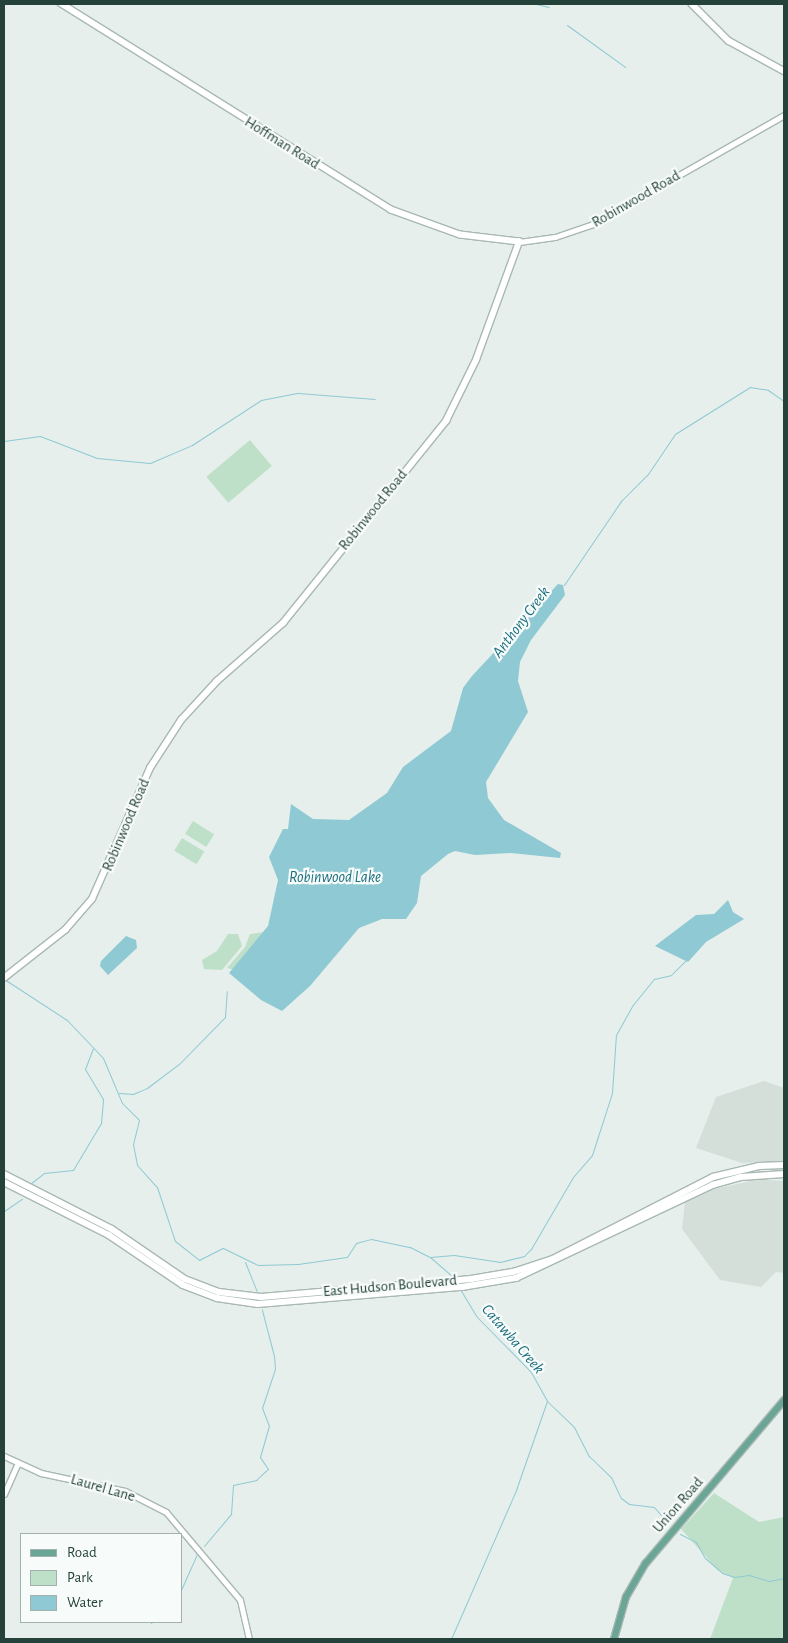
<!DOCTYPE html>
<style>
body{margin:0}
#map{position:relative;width:788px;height:1643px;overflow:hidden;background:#e6efeb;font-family:"Alegreya Sans",sans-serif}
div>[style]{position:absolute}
.built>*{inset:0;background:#d4dfda}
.green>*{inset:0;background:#bfe0c8;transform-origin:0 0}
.water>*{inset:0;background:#8ec9d4}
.stream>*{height:1px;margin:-0.5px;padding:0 0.5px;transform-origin:0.5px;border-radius:0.5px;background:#8ec9d4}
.roads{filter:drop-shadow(1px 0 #a8b8b2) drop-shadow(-1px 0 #a8b8b2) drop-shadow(0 1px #a8b8b2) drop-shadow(0 -1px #a8b8b2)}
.tertiary>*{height:5px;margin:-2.5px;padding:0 2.5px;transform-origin:2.5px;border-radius:2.5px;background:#fff}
.secondary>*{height:5.5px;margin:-2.75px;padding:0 2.75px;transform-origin:2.75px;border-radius:2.75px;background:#fff}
.primary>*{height:6px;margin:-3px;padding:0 3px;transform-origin:3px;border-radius:3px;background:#6aa596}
span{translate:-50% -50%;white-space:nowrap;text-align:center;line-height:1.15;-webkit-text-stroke:4.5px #f7fbf9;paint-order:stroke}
.street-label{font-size:15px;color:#24423a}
.water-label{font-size:16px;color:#1c6f80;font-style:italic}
.frame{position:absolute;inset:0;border:5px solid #24423a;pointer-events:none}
.legend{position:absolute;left:20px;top:1533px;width:162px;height:90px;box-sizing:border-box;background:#f7fbf9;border:1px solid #a3b1ad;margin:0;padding:6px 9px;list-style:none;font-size:15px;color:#24423a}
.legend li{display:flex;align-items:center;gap:10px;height:25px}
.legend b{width:25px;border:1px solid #a3b1ad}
</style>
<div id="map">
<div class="built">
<i style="clip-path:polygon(764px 1081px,784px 1088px,784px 1161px,742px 1163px,696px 1148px,716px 1097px)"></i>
<i style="clip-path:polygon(760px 1179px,784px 1181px,784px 1273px,776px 1272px,761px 1287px,720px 1280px,682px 1229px,685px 1202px,714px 1189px)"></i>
</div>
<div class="green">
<i style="left:250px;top:440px;width:34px;height:57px;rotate:50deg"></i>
<i style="left:193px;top:821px;width:25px;height:15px;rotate:32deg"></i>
<i style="left:182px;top:838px;width:26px;height:15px;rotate:31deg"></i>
<i style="clip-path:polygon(264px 932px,235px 970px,227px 968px,245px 947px,250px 934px)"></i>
<i style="clip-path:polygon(228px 934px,238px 934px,242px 946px,222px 970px,204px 969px,202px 960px,217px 951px)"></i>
<i style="clip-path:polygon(714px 1493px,759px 1522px,784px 1517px,784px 1639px,710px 1639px,733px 1578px,718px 1570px,681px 1529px)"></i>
</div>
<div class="water">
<i style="clip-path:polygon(558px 584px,563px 585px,565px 595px,531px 640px,520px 662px,518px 681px,528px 712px,486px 782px,488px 798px,504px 820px,561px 853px,560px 858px,511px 853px,475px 855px,455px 851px,448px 854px,421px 876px,417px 903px,406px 919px,382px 919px,359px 928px,310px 986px,282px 1011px,261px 1000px,229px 973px,268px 926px,278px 880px,269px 857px,283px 829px,288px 829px,291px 804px,313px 819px,349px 820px,387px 793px,403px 767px,451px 731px,463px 688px,472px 676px)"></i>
<i style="clip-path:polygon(728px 900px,733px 912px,744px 919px,706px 942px,688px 962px,655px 946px,696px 915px,714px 914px)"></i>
<i style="clip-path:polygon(126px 936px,136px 940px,137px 948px,108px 975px,100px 966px,101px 961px)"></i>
</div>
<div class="stream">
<i style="left:536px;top:4px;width:13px;rotate:13deg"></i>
<i style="left:567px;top:25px;width:72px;rotate:35.9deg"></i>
<i style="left:4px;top:441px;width:36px;rotate:-8deg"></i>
<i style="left:40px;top:436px;width:61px;rotate:21.1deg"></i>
<i style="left:97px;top:458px;width:53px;rotate:5.4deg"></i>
<i style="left:150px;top:463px;width:46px;rotate:-23.2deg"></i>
<i style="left:192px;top:445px;width:82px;rotate:-33.1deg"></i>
<i style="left:261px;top:400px;width:38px;rotate:-11deg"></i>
<i style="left:298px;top:393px;width:77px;rotate:4.5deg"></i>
<i style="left:564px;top:585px;width:102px;rotate:-55.8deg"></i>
<i style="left:621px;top:501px;width:38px;rotate:-45deg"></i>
<i style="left:648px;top:474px;width:48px;rotate:-56deg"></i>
<i style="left:675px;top:434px;width:89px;rotate:-32.1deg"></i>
<i style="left:750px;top:387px;width:18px;rotate:9deg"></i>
<i style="left:768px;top:390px;width:19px;rotate:35deg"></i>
<i style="left:4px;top:979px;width:75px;rotate:33.1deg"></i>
<i style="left:67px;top:1020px;width:52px;rotate:46.5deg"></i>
<i style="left:103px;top:1058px;width:49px;rotate:67.1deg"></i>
<i style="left:122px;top:1103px;width:24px;rotate:45deg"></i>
<i style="left:139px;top:1120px;width:25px;rotate:104deg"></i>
<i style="left:133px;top:1144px;width:21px;rotate:79deg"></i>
<i style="left:137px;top:1165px;width:30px;rotate:48deg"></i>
<i style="left:157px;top:1187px;width:57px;rotate:71.6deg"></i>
<i style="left:175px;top:1241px;width:31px;rotate:38deg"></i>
<i style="left:199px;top:1260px;width:27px;rotate:-27deg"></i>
<i style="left:223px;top:1248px;width:39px;rotate:26deg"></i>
<i style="left:258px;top:1265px;width:40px;rotate:-1.4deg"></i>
<i style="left:298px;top:1264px;width:49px;rotate:-8.1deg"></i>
<i style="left:347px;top:1257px;width:17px;rotate:-57deg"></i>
<i style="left:356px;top:1243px;width:16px;rotate:-15deg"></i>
<i style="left:371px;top:1239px;width:40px;rotate:12deg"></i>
<i style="left:410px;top:1247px;width:22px;rotate:27deg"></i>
<i style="left:430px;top:1257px;width:33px;rotate:41deg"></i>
<i style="left:119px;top:1093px;width:14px;rotate:4deg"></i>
<i style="left:133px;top:1094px;width:15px;rotate:-23deg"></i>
<i style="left:147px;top:1088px;width:40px;rotate:-37deg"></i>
<i style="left:179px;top:1064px;width:66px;rotate:-45.6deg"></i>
<i style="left:225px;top:1017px;width:26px;rotate:-86deg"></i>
<i style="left:30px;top:1184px;width:18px;rotate:-38deg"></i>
<i style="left:44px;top:1173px;width:29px;rotate:-6deg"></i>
<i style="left:73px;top:1170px;width:55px;rotate:-59.2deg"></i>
<i style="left:101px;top:1123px;width:24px;rotate:-85deg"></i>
<i style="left:103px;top:1099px;width:35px;rotate:-121deg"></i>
<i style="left:85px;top:1069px;width:22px;rotate:-69deg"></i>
<i style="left:4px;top:1211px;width:22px;rotate:-34deg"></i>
<i style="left:430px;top:1257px;width:24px;rotate:-5deg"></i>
<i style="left:454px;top:1255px;width:47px;rotate:8.7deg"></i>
<i style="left:500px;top:1262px;width:25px;rotate:-14deg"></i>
<i style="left:524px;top:1256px;width:10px;rotate:-45deg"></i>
<i style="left:531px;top:1249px;width:83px;rotate:-59.7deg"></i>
<i style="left:573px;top:1177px;width:29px;rotate:-49deg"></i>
<i style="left:592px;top:1155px;width:65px;rotate:-72.1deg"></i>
<i style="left:612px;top:1093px;width:58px;rotate:-86.1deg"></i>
<i style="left:616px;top:1035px;width:33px;rotate:-61deg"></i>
<i style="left:632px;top:1006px;width:35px;rotate:-51deg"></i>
<i style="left:654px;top:979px;width:17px;rotate:-13deg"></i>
<i style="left:671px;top:975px;width:20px;rotate:-45deg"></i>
<i style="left:245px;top:1262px;width:31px;rotate:68deg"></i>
<i style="left:460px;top:1289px;width:31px;rotate:59deg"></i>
<i style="left:476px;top:1316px;width:78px;rotate:45.5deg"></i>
<i style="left:531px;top:1372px;width:33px;rotate:61deg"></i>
<i style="left:547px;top:1401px;width:37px;rotate:44deg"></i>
<i style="left:574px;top:1427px;width:33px;rotate:63deg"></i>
<i style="left:589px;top:1456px;width:30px;rotate:44deg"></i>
<i style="left:611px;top:1477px;width:23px;rotate:65deg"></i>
<i style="left:621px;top:1498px;width:10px;rotate:37deg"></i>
<i style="left:629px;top:1504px;width:25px;rotate:7deg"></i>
<i style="left:654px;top:1507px;width:21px;rotate:49deg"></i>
<i style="left:680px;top:1534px;width:18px;rotate:27deg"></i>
<i style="left:696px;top:1542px;width:18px;rotate:61deg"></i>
<i style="left:705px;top:1558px;width:23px;rotate:41deg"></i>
<i style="left:722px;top:1573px;width:13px;rotate:18deg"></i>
<i style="left:734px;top:1577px;width:15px;rotate:-8deg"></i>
<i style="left:749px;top:1575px;width:21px;rotate:17deg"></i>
<i style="left:769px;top:1581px;width:15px;rotate:-11deg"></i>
<i style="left:204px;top:1546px;width:42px;rotate:-49.8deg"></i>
<i style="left:231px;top:1514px;width:29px;rotate:-86deg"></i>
<i style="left:233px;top:1485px;width:24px;rotate:-12deg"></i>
<i style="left:256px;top:1480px;width:16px;rotate:-43deg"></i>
<i style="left:268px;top:1469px;width:14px;rotate:-124deg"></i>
<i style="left:260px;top:1457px;width:32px;rotate:-74deg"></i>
<i style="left:269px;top:1426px;width:19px;rotate:-111deg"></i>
<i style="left:262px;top:1408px;width:41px;rotate:-71.6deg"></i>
<i style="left:275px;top:1369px;width:13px;rotate:-94deg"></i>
<i style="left:274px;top:1356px;width:48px;rotate:-104.6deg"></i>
<i style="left:181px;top:1590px;width:39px;rotate:-66deg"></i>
<i style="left:151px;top:1623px;width:1px;rotate:-45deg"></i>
<i style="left:451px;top:1639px;width:163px;rotate:-66.4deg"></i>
<i style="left:516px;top:1490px;width:94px;rotate:-70.8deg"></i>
</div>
<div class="roads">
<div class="tertiary">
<i style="left:519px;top:242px;width:36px;rotate:-8deg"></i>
<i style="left:555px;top:237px;width:40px;rotate:-18.9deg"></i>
<i style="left:593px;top:224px;width:220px;rotate:-29.7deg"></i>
<i style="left:4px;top:1456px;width:41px;rotate:24.7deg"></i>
<i style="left:41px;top:1473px;width:86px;rotate:12.1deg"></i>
<i style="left:125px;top:1491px;width:46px;rotate:27.1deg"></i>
<i style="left:166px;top:1512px;width:115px;rotate:49.9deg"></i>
<i style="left:240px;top:1600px;width:40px;rotate:77deg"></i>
<i style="left:4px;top:1494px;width:34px;rotate:-66deg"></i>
</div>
<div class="secondary">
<i style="left:692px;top:4px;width:52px;rotate:45deg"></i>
<i style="left:729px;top:41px;width:63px;rotate:28.6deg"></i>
<i style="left:4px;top:978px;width:78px;rotate:-38.2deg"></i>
<i style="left:65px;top:930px;width:41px;rotate:-48.9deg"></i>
<i style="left:92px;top:899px;width:143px;rotate:-66.1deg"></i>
<i style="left:150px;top:768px;width:57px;rotate:-57.1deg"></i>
<i style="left:181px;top:720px;width:53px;rotate:-47.3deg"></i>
<i style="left:217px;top:681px;width:88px;rotate:-41.3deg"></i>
<i style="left:283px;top:623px;width:260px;rotate:-51.1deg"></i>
<i style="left:446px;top:421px;width:68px;rotate:-63.8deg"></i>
<i style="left:476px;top:360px;width:126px;rotate:-70deg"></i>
<i style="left:519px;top:242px;width:59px;rotate:-173.2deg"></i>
<i style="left:460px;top:235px;width:73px;rotate:-160.1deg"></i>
<i style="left:391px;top:210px;width:389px;rotate:-148deg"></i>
<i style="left:4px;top:1174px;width:121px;rotate:27deg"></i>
<i style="left:112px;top:1229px;width:88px;rotate:34.4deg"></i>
<i style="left:185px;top:1279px;width:36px;rotate:21deg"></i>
<i style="left:219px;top:1292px;width:42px;rotate:6.8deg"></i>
<i style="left:261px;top:1297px;width:211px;rotate:-4.9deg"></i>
<i style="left:471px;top:1279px;width:43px;rotate:-9.5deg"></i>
<i style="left:513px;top:1272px;width:42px;rotate:-18deg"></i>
<i style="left:553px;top:1259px;width:180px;rotate:-27.1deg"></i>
<i style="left:713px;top:1177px;width:47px;rotate:-13.4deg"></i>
<i style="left:759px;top:1166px;width:25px;rotate:-2deg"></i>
<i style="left:4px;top:1182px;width:118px;rotate:26.8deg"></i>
<i style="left:109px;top:1235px;width:89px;rotate:34deg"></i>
<i style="left:183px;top:1285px;width:36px;rotate:21deg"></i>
<i style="left:217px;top:1298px;width:41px;rotate:8.3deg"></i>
<i style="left:258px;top:1304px;width:205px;rotate:-4.8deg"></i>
<i style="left:462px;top:1287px;width:55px;rotate:-9.5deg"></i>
<i style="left:516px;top:1278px;width:218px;rotate:-25.3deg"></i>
<i style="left:713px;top:1185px;width:29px;rotate:-16deg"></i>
<i style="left:741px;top:1177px;width:43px;rotate:-4deg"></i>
</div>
<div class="primary">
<i style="left:614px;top:1639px;width:44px;rotate:-74.1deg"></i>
<i style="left:626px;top:1597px;width:39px;rotate:-60deg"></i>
<i style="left:646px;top:1563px;width:214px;rotate:-49.7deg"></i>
</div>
</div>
<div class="street-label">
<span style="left:282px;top:143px;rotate:32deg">Hoffman Road</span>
<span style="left:636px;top:199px;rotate:-30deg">Robinwood Road</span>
<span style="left:373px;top:510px;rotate:-51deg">Robinwood Road</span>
<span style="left:126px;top:825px;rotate:-67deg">Robinwood Road</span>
<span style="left:390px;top:1286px;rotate:-5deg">East Hudson Boulevard</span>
<span style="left:103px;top:1488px;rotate:16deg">Laurel Lane</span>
<span style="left:678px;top:1505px;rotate:-49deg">Union Road</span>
</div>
<div class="water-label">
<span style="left:521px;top:622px;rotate:-53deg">Anthony Creek</span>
<span style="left:335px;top:877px">Robinwood Lake</span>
<span style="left:513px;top:1339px;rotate:49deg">Catawba Creek</span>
</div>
<div class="frame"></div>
<ul class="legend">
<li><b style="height:6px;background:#6aa596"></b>Road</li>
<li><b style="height:14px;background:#bfe0c8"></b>Park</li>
<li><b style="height:14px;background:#8ec9d4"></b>Water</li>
</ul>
</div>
